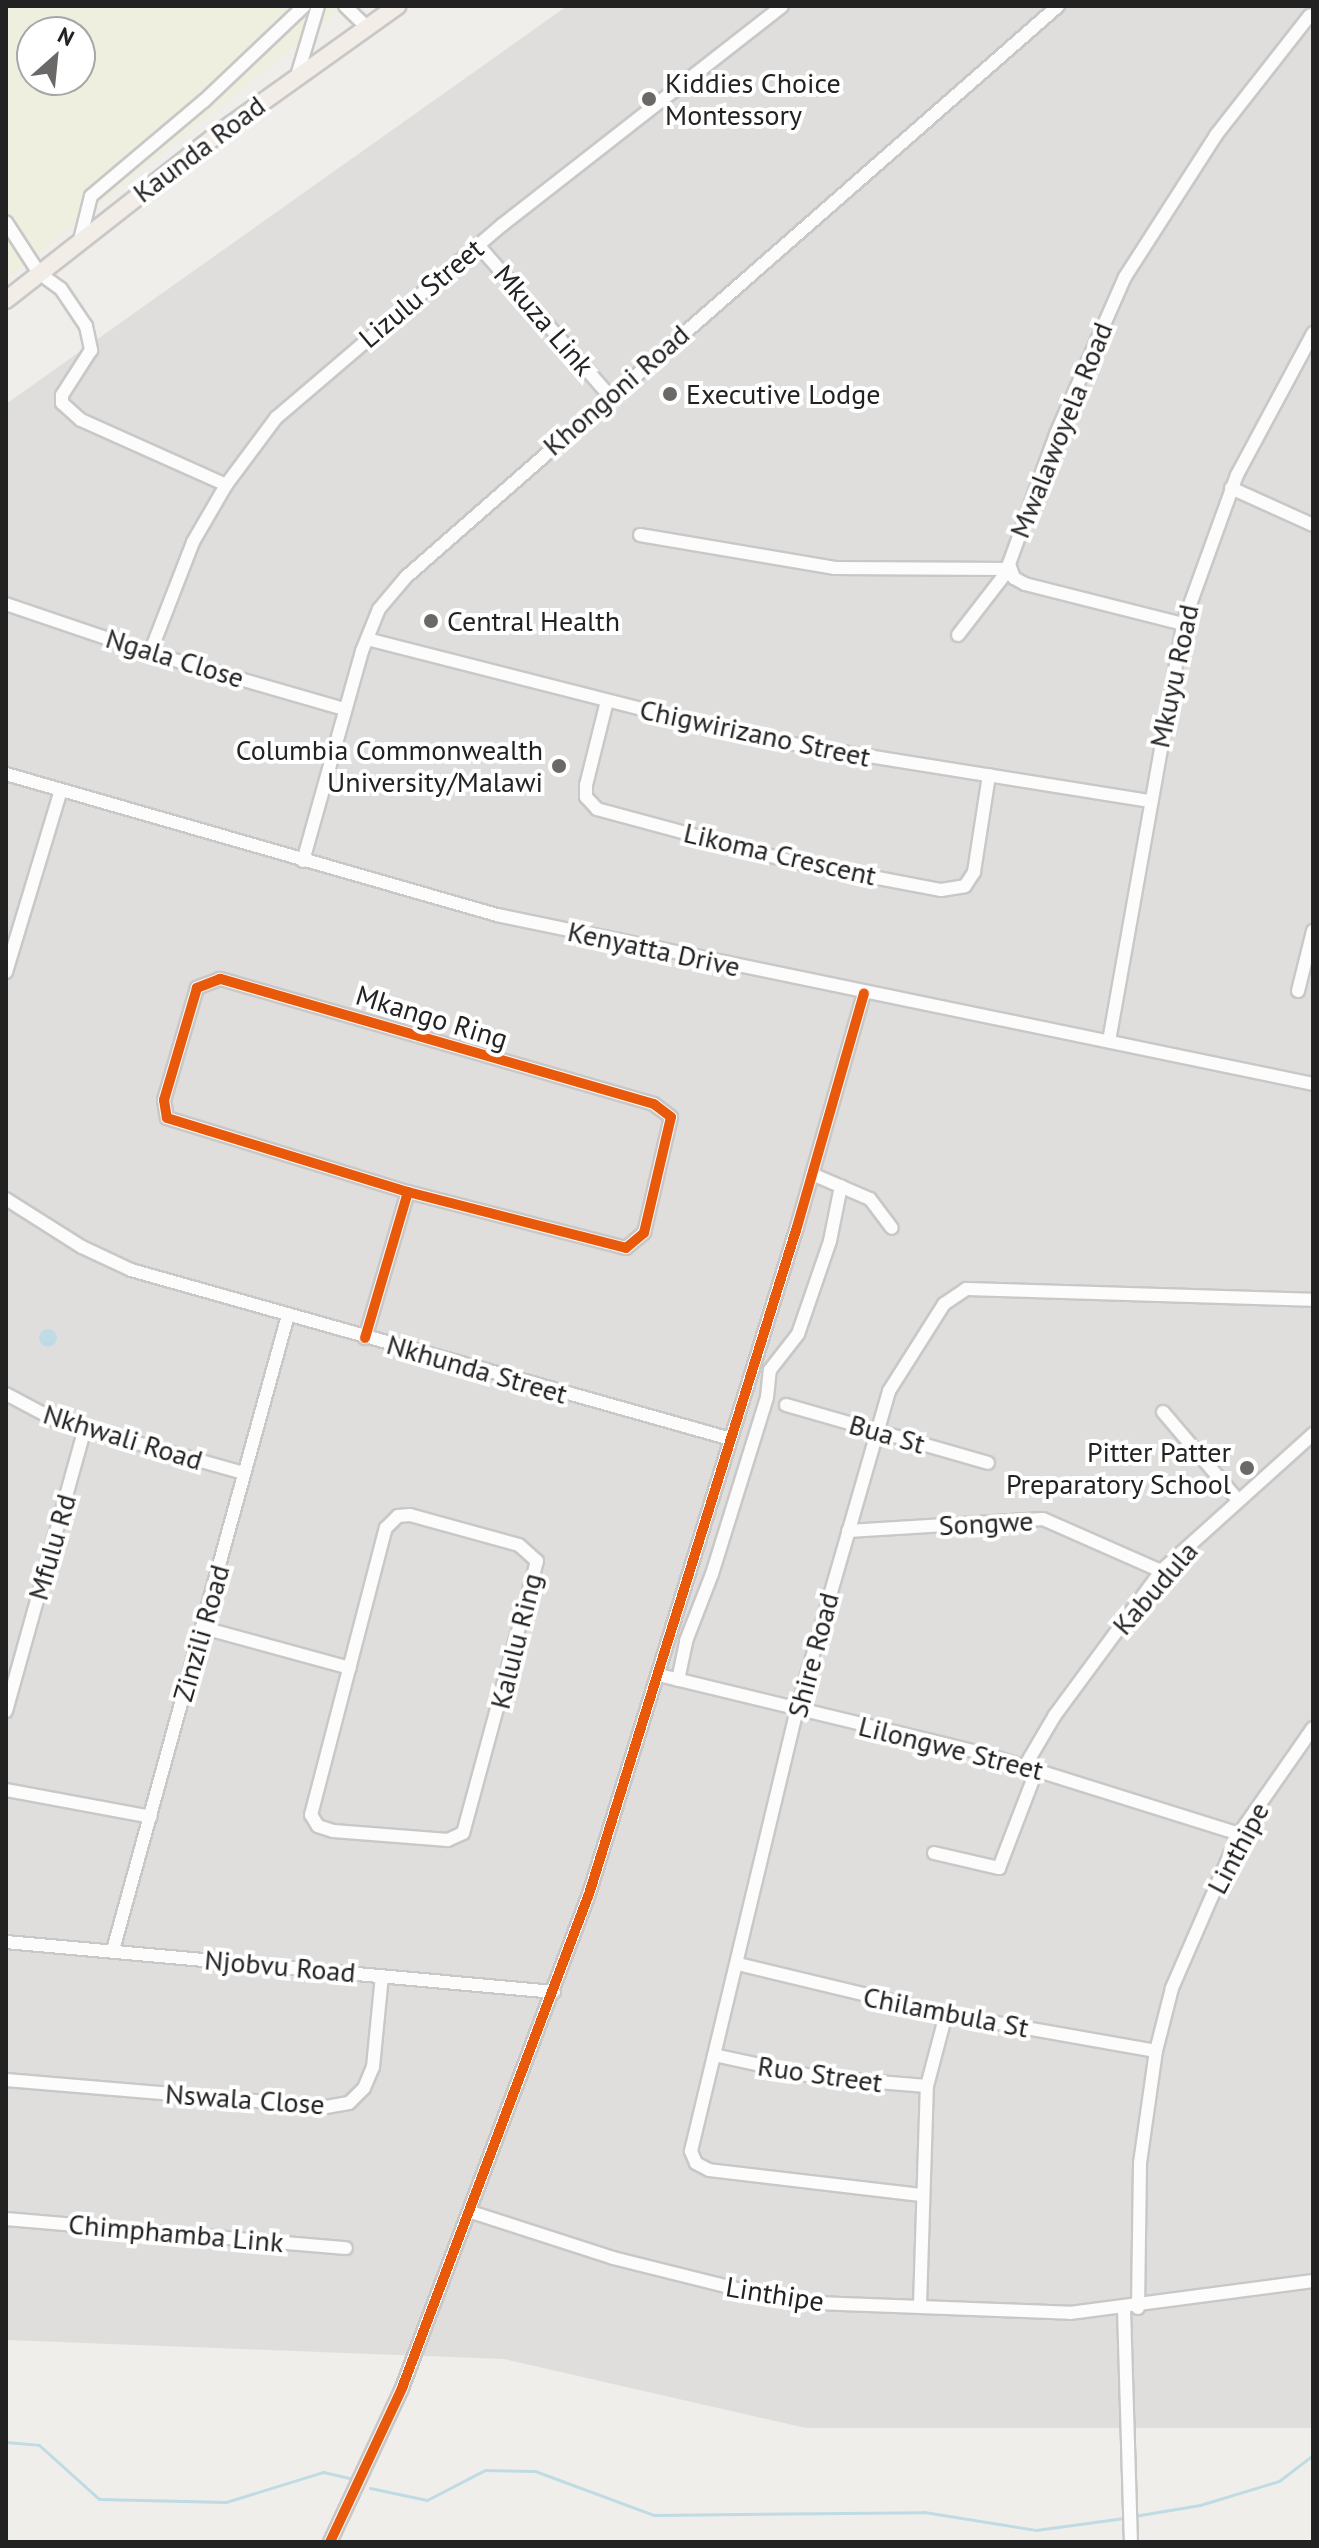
<!DOCTYPE html>
<style>
body{margin:0}
#map{position:relative;width:1319px;height:2548px;overflow:hidden;background:#f0eeeb;font-family:"PT Sans",sans-serif}
div>[style]{position:absolute}
.residential>*{inset:0;background:#dfdedc}
.farmland>*{inset:0;background:#efefdf}
.water>*{inset:0;background:#bfdbe3}
.round{border-radius:50%}
.stream>*{height:3px;margin:-1.5px;padding:0 1.5px;transform-origin:1.5px;border-radius:1.5px;background:#bfdbe3}
.roads{filter:drop-shadow(2px 0 #c9c8c7) drop-shadow(-2px 0 #c9c8c7) drop-shadow(0 2px #c9c8c7) drop-shadow(0 -2px #c9c8c7)}
.minor>*{height:12px;margin:-6px;padding:0 6px;transform-origin:6px;border-radius:6px;background:#fdfcfc}
.major>*{height:16px;margin:-8px;padding:0 8px;transform-origin:8px;border-radius:8px;background:#f3ede7}
.cycleway>*{height:10px;margin:-5px;padding:0 5px;transform-origin:5px;border-radius:5px;background:#e8590c}
.dots>*{width:22px;height:22px;translate:-50% -50%;box-sizing:border-box;border:4px solid #fff;border-radius:50%}
span{translate:-50% -50%;white-space:nowrap;text-align:center;line-height:1.15;-webkit-text-stroke:8px #fff;paint-order:stroke}
.poi-label{font-size:28px;color:#222}
.left{translate:0 -50%;text-align:left}
.right{translate:-100% -50%;text-align:right}
.street-label{font-size:28px;color:#222}
.frame{position:absolute;inset:0;border:8px solid #222;pointer-events:none}
.north{position:absolute;left:16px;top:16px;width:80px;height:80px;box-sizing:border-box;background:#fff;border:2px solid #a7a7a7;border-radius:50%;rotate:27deg;font-size:22px;font-weight:700;line-height:32px;text-align:center;color:#222}
.north::after{content:'';display:block;margin:auto;width:28px;height:36px;background:#6a6968;clip-path:polygon(50% 0,100% 100%,50% 72%,0 100%)}
</style>
<div id="map">
<div class="residential">
<i style="clip-path:polygon(567px 6px,1313px 6px,1313px 2428px,806px 2428px,504px 2359px,6px 2340px,6px 404px)"></i>
</div>
<div class="farmland">
<i style="clip-path:polygon(evenodd,6px 6px,345px 6px,6px 279px,6px 6px,32px 32px,80px 32px,80px 80px,32px 80px,32px 32px)"></i>
</div>
<div class="water">
<i class="round" style="left:39px;top:1329px;width:18px;height:18px"></i>
</div>
<div class="stream">
<i style="left:6px;top:2442px;width:33px;rotate:5deg"></i>
<i style="left:39px;top:2445px;width:81px;rotate:42deg"></i>
<i style="left:99px;top:2499px;width:127px;rotate:1.4deg"></i>
<i style="left:226px;top:2502px;width:102px;rotate:-17.2deg"></i>
<i style="left:323px;top:2472px;width:28px;rotate:13deg"></i>
<i style="left:370px;top:2488px;width:58px;rotate:11.9deg"></i>
<i style="left:427px;top:2500px;width:65px;rotate:-27.3deg"></i>
<i style="left:485px;top:2470px;width:50px;rotate:1.1deg"></i>
<i style="left:535px;top:2471px;width:127px;rotate:20.3deg"></i>
<i style="left:654px;top:2515px;width:270px;rotate:-0.6deg"></i>
<i style="left:924px;top:2512px;width:113px;rotate:9.1deg"></i>
<i style="left:1036px;top:2530px;width:89px;rotate:-7.8deg"></i>
<i style="left:1134px;top:2516px;width:67px;rotate:-9.5deg"></i>
<i style="left:1200px;top:2505px;width:83px;rotate:-16.9deg"></i>
<i style="left:1279px;top:2481px;width:43px;rotate:-37.4deg"></i>
</div>
<div class="roads">
<div class="minor">
<i style="left:345px;top:6px;width:30px;rotate:44deg"></i>
<i style="left:297px;top:76px;width:73px;rotate:-73.3deg"></i>
<i style="left:6px;top:222px;width:61px;rotate:57.1deg"></i>
<i style="left:39px;top:273px;width:27px;rotate:36deg"></i>
<i style="left:61px;top:289px;width:45px;rotate:56deg"></i>
<i style="left:86px;top:326px;width:25px;rotate:78deg"></i>
<i style="left:91px;top:350px;width:54px;rotate:122.8deg"></i>
<i style="left:62px;top:395px;width:8px;rotate:90deg"></i>
<i style="left:62px;top:403px;width:25px;rotate:42deg"></i>
<i style="left:81px;top:420px;width:159px;rotate:24.1deg"></i>
<i style="left:80px;top:240px;width:45px;rotate:-76deg"></i>
<i style="left:91px;top:196px;width:148px;rotate:-40.1deg"></i>
<i style="left:204px;top:101px;width:138px;rotate:-43.5deg"></i>
<i style="left:478px;top:245px;width:199px;rotate:48.9deg"></i>
<i style="left:1231px;top:488px;width:90px;rotate:24.3deg"></i>
<i style="left:640px;top:535px;width:198px;rotate:9.6deg"></i>
<i style="left:835px;top:568px;width:174px;rotate:0.3deg"></i>
<i style="left:6px;top:604px;width:152px;rotate:18.8deg"></i>
<i style="left:150px;top:653px;width:202px;rotate:16.1deg"></i>
<i style="left:1183px;top:624px;width:163px;rotate:-165.8deg"></i>
<i style="left:1025px;top:584px;width:13px;rotate:-151deg"></i>
<i style="left:1014px;top:578px;width:15px;rotate:-110deg"></i>
<i style="left:1009px;top:564px;width:138px;rotate:-70.1deg"></i>
<i style="left:1056px;top:434px;width:171px;rotate:-66.3deg"></i>
<i style="left:1125px;top:277px;width:169px;rotate:-57.3deg"></i>
<i style="left:1216px;top:135px;width:152px;rotate:-51.9deg"></i>
<i style="left:958px;top:635px;width:83px;rotate:-52.3deg"></i>
<i style="left:367px;top:639px;width:401px;rotate:14.3deg"></i>
<i style="left:756px;top:738px;width:398px;rotate:9.1deg"></i>
<i style="left:150px;top:653px;width:119px;rotate:-68.8deg"></i>
<i style="left:193px;top:542px;width:66px;rotate:-59.9deg"></i>
<i style="left:226px;top:485px;width:84px;rotate:-53.3deg"></i>
<i style="left:276px;top:418px;width:297px;rotate:-40.5deg"></i>
<i style="left:502px;top:225px;width:355px;rotate:-38deg"></i>
<i style="left:607px;top:701px;width:87px;rotate:104deg"></i>
<i style="left:586px;top:785px;width:12px;rotate:90deg"></i>
<i style="left:586px;top:797px;width:16px;rotate:47deg"></i>
<i style="left:597px;top:809px;width:204px;rotate:15.1deg"></i>
<i style="left:794px;top:862px;width:150px;rotate:10.8deg"></i>
<i style="left:941px;top:890px;width:24px;rotate:-9deg"></i>
<i style="left:965px;top:886px;width:17px;rotate:-57deg"></i>
<i style="left:974px;top:872px;width:98px;rotate:-81.2deg"></i>
<i style="left:6px;top:774px;width:511px;rotate:16.02deg"></i>
<i style="left:497px;top:915px;width:833px;rotate:11.7deg"></i>
<i style="left:303px;top:861px;width:218px;rotate:-74.3deg"></i>
<i style="left:362px;top:651px;width:45px;rotate:-68deg"></i>
<i style="left:379px;top:609px;width:42px;rotate:-49.8deg"></i>
<i style="left:406px;top:577px;width:867px;rotate:-41.21deg"></i>
<i style="left:6px;top:972px;width:187px;rotate:-73.2deg"></i>
<i style="left:1298px;top:991px;width:62px;rotate:-76deg"></i>
<i style="left:1109px;top:1041px;width:424px;rotate:-79.9deg"></i>
<i style="left:1183px;top:624px;width:158px;rotate:-70.1deg"></i>
<i style="left:1237px;top:475px;width:161px;rotate:-61.8deg"></i>
<i style="left:812px;top:1174px;width:63px;rotate:23.3deg"></i>
<i style="left:870px;top:1199px;width:36px;rotate:53deg"></i>
<i style="left:6px;top:1199px;width:90px;rotate:32.3deg"></i>
<i style="left:82px;top:1247px;width:54px;rotate:25.1deg"></i>
<i style="left:131px;top:1270px;width:623px;rotate:15.73deg"></i>
<i style="left:365px;top:1338px;width:152px;rotate:-73.6deg"></i>
<i style="left:408px;top:1192px;width:225px;rotate:14.4deg"></i>
<i style="left:626px;top:1248px;width:23px;rotate:-40deg"></i>
<i style="left:644px;top:1233px;width:119px;rotate:-76.9deg"></i>
<i style="left:671px;top:1117px;width:21px;rotate:-143deg"></i>
<i style="left:654px;top:1104px;width:452px;rotate:-163.9deg"></i>
<i style="left:220px;top:979px;width:25px;rotate:159deg"></i>
<i style="left:197px;top:988px;width:117px;rotate:106.4deg"></i>
<i style="left:164px;top:1100px;width:18px;rotate:81deg"></i>
<i style="left:167px;top:1118px;width:252px;rotate:17.1deg"></i>
<i style="left:6px;top:1394px;width:55px;rotate:28deg"></i>
<i style="left:55px;top:1420px;width:195px;rotate:15.7deg"></i>
<i style="left:786px;top:1405px;width:210px;rotate:16deg"></i>
<i style="left:1163px;top:1412px;width:114px;rotate:49.6deg"></i>
<i style="left:410px;top:1515px;width:113px;rotate:15.4deg"></i>
<i style="left:519px;top:1545px;width:24px;rotate:42deg"></i>
<i style="left:537px;top:1561px;width:282px;rotate:105.2deg"></i>
<i style="left:463px;top:1833px;width:17px;rotate:155deg"></i>
<i style="left:448px;top:1840px;width:115px;rotate:-175.5deg"></i>
<i style="left:333px;top:1831px;width:16px;rotate:-162deg"></i>
<i style="left:318px;top:1826px;width:13px;rotate:-122deg"></i>
<i style="left:311px;top:1815px;width:297px;rotate:-75.4deg"></i>
<i style="left:386px;top:1528px;width:17px;rotate:-45deg"></i>
<i style="left:398px;top:1516px;width:12px;rotate:-5deg"></i>
<i style="left:848px;top:1531px;width:195px;rotate:-3.5deg"></i>
<i style="left:1043px;top:1519px;width:129px;rotate:23.8deg"></i>
<i style="left:204px;top:1628px;width:151px;rotate:15.3deg"></i>
<i style="left:659px;top:1675px;width:328px;rotate:13.6deg"></i>
<i style="left:978px;top:1752px;width:274px;rotate:17.4deg"></i>
<i style="left:678px;top:1680px;width:40px;rotate:-78deg"></i>
<i style="left:686px;top:1641px;width:72px;rotate:-68.8deg"></i>
<i style="left:712px;top:1574px;width:185px;rotate:-72.7deg"></i>
<i style="left:767px;top:1397px;width:27px;rotate:-84deg"></i>
<i style="left:770px;top:1370px;width:46px;rotate:-52.1deg"></i>
<i style="left:798px;top:1334px;width:98px;rotate:-71deg"></i>
<i style="left:830px;top:1241px;width:56px;rotate:-78.7deg"></i>
<i style="left:6px;top:1711px;width:293px;rotate:-74.4deg"></i>
<i style="left:1025px;top:1766px;width:59px;rotate:-59.5deg"></i>
<i style="left:1055px;top:1715px;width:179px;rotate:-53.6deg"></i>
<i style="left:1161px;top:1571px;width:205px;rotate:-42deg"></i>
<i style="left:6px;top:1790px;width:147px;rotate:10.5deg"></i>
<i style="left:934px;top:1853px;width:67px;rotate:13deg"></i>
<i style="left:999px;top:1868px;width:106px;rotate:-69deg"></i>
<i style="left:6px;top:1942px;width:550px;rotate:5.21deg"></i>
<i style="left:113px;top:1950px;width:659px;rotate:-74.59deg"></i>
<i style="left:738px;top:1964px;width:214px;rotate:13.5deg"></i>
<i style="left:946px;top:2014px;width:213px;rotate:10deg"></i>
<i style="left:714px;top:2055px;width:105px;rotate:12.1deg"></i>
<i style="left:817px;top:2077px;width:110px;rotate:4.7deg"></i>
<i style="left:6px;top:2080px;width:321px;rotate:4.8deg"></i>
<i style="left:326px;top:2107px;width:23px;rotate:-10deg"></i>
<i style="left:349px;top:2103px;width:21px;rotate:-45deg"></i>
<i style="left:364px;top:2088px;width:23px;rotate:-67deg"></i>
<i style="left:373px;top:2067px;width:91px;rotate:-84.4deg"></i>
<i style="left:921px;top:2195px;width:213px;rotate:-173.3deg"></i>
<i style="left:709px;top:2170px;width:15px;rotate:-152deg"></i>
<i style="left:696px;top:2163px;width:13px;rotate:-113deg"></i>
<i style="left:691px;top:2151px;width:454px;rotate:-76.5deg"></i>
<i style="left:797px;top:1710px;width:332px;rotate:-73.9deg"></i>
<i style="left:889px;top:1391px;width:103px;rotate:-57.7deg"></i>
<i style="left:944px;top:1304px;width:27px;rotate:-34deg"></i>
<i style="left:966px;top:1289px;width:347px;rotate:1.8deg"></i>
<i style="left:471px;top:2212px;width:149px;rotate:17.9deg"></i>
<i style="left:613px;top:2258px;width:182px;rotate:14deg"></i>
<i style="left:790px;top:2302px;width:280px;rotate:2.2deg"></i>
<i style="left:1070px;top:2313px;width:245px;rotate:-7.5deg"></i>
<i style="left:6px;top:2219px;width:341px;rotate:4.9deg"></i>
<i style="left:920px;top:2305px;width:219px;rotate:-88.2deg"></i>
<i style="left:927px;top:2086px;width:74px;rotate:-75.2deg"></i>
<i style="left:1138px;top:2308px;width:145px;rotate:-89.2deg"></i>
<i style="left:1140px;top:2163px;width:113px;rotate:-81.9deg"></i>
<i style="left:1156px;top:2051px;width:65px;rotate:-75.7deg"></i>
<i style="left:1172px;top:1988px;width:168px;rotate:-66.5deg"></i>
<i style="left:1239px;top:1834px;width:129px;rotate:-55.1deg"></i>
<i style="left:1124px;top:2309px;width:233px;rotate:88.3deg"></i>
<i style="left:330px;top:2542px;width:170px;rotate:-64.9deg"></i>
<i style="left:402px;top:2388px;width:528px;rotate:-69.27deg"></i>
<i style="left:589px;top:1894px;width:699px;rotate:-72.68deg"></i>
<i style="left:797px;top:1227px;width:243px;rotate:-74deg"></i>
</div>
<div class="major">
<i style="left:6px;top:300px;width:266px;rotate:-38.1deg"></i>
<i style="left:215px;top:136px;width:224px;rotate:-35.5deg"></i>
</div>
</div>
<div class="cycleway">
<i style="left:365px;top:1338px;width:152px;rotate:-73.6deg"></i>
<i style="left:408px;top:1192px;width:225px;rotate:14.4deg"></i>
<i style="left:626px;top:1248px;width:23px;rotate:-40deg"></i>
<i style="left:644px;top:1233px;width:119px;rotate:-76.9deg"></i>
<i style="left:671px;top:1117px;width:21px;rotate:-143deg"></i>
<i style="left:654px;top:1104px;width:452px;rotate:-163.9deg"></i>
<i style="left:220px;top:979px;width:25px;rotate:159deg"></i>
<i style="left:197px;top:988px;width:117px;rotate:106.4deg"></i>
<i style="left:164px;top:1100px;width:18px;rotate:81deg"></i>
<i style="left:167px;top:1118px;width:252px;rotate:17.1deg"></i>
<i style="left:330px;top:2542px;width:170px;rotate:-64.9deg"></i>
<i style="left:402px;top:2388px;width:528px;rotate:-69.27deg"></i>
<i style="left:589px;top:1894px;width:699px;rotate:-72.68deg"></i>
<i style="left:797px;top:1227px;width:243px;rotate:-74deg"></i>
</div>
<div class="dots">
<i style="left:649px;top:99px;background:#6a6968"></i>
<i style="left:670px;top:394px;background:#6a6968"></i>
<i style="left:431px;top:621px;background:#6a6968"></i>
<i style="left:559px;top:766px;background:#6a6968"></i>
<i style="left:1247px;top:1468px;background:#6a6968"></i>
</div>
<div class="poi-label">
<span class="left" style="left:665px;top:99px">Kiddies Choice<br>Montessory</span>
<span class="left" style="left:686px;top:394px">Executive Lodge</span>
<span class="left" style="left:447px;top:621px">Central Health</span>
<span class="right" style="left:543px;top:766px">Columbia Commonwealth<br>University/Malawi</span>
<span class="right" style="left:1231px;top:1468px">Pitter Patter<br>Preparatory School</span>
</div>
<div class="street-label">
<span style="left:199px;top:149px;rotate:-37deg">Kaunda Road</span>
<span style="left:421px;top:293px;rotate:-40deg">Lizulu Street</span>
<span style="left:544px;top:320px;rotate:49deg">Mkuza Link</span>
<span style="left:616px;top:390px;rotate:-41deg">Khongoni Road</span>
<span style="left:1061px;top:430px;rotate:-68deg">Mwalawoyela Road</span>
<span style="left:175px;top:658px;rotate:17deg">Ngala Close</span>
<span style="left:1174px;top:676px;rotate:-78deg">Mkuyu Road</span>
<span style="left:755px;top:733px;rotate:12deg">Chigwirizano Street</span>
<span style="left:780px;top:854px;rotate:13deg">Likoma Crescent</span>
<span style="left:654px;top:949px;rotate:12deg">Kenyatta Drive</span>
<span style="left:432px;top:1017px;rotate:17deg">Mkango Ring</span>
<span style="left:477px;top:1369px;rotate:16deg">Nkhunda Street</span>
<span style="left:887px;top:1434px;rotate:16deg">Bua St</span>
<span style="left:123px;top:1437px;rotate:17deg">Nkhwali Road</span>
<span style="left:986px;top:1523px;rotate:-3deg">Songwe</span>
<span style="left:52px;top:1547px;rotate:-74deg">Mfulu Rd</span>
<span style="left:1155px;top:1588px;rotate:-49deg">Kabudula</span>
<span style="left:201px;top:1633px;rotate:-74deg">Zinzili Road</span>
<span style="left:516px;top:1641px;rotate:-76deg">Kalulu Ring</span>
<span style="left:813px;top:1655px;rotate:-75deg">Shire Road</span>
<span style="left:951px;top:1748px;rotate:14deg">Lilongwe Street</span>
<span style="left:1238px;top:1848px;rotate:-62deg">Linthipe</span>
<span style="left:280px;top:1966px;rotate:5deg">Njobvu Road</span>
<span style="left:946px;top:2012px;rotate:11deg">Chilambula St</span>
<span style="left:820px;top:2074px;rotate:8deg">Ruo Street</span>
<span style="left:245px;top:2099px;rotate:4deg">Nswala Close</span>
<span style="left:176px;top:2233px;rotate:5deg">Chimphamba Link</span>
<span style="left:775px;top:2294px;rotate:9deg">Linthipe</span>
</div>
<div class="frame"></div>
<div class="north">N</div>
</div>
